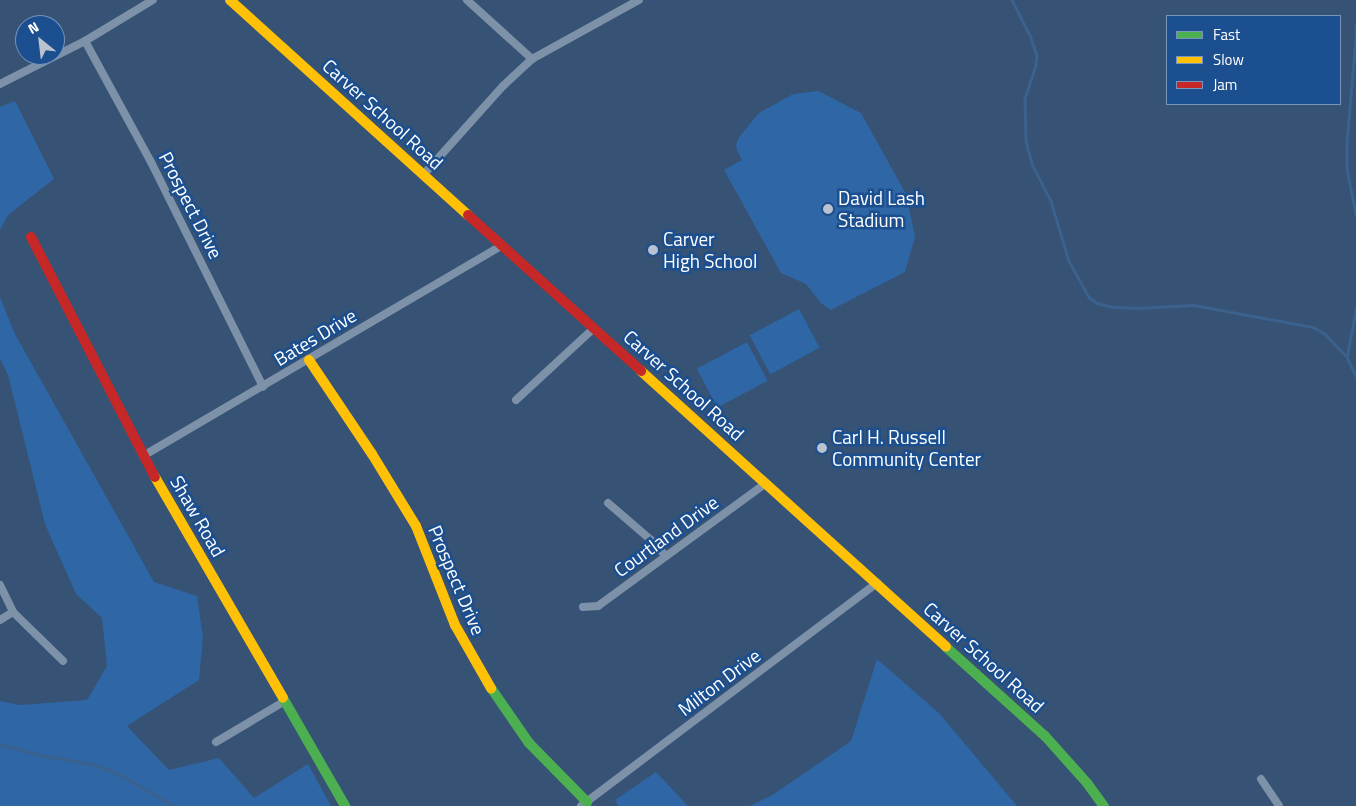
<!DOCTYPE html>
<style>
body{margin:0}
#map{position:relative;width:1356px;height:806px;overflow:hidden;background:#365274;font-family:"Titillium Web",sans-serif}
div>[style]{position:absolute}
.green>*{inset:0;background:#2f66a5;transform-origin:0 0}
.stream>*{height:2.5px;margin:-1.25px;padding:0 1.25px;transform-origin:1.25px;border-radius:1.25px;background:#3b618d}
.street>*{height:8px;margin:-4px;padding:0 4px;transform-origin:4px;border-radius:4px;background:#7d92a8}
.fast>*{height:10px;margin:-5px;padding:0 5px;transform-origin:5px;border-radius:5px;background:#4caf50}
.slow>*{height:10px;margin:-5px;padding:0 5px;transform-origin:5px;border-radius:5px;background:#ffc107}
.jam>*{height:10px;margin:-5px;padding:0 5px;transform-origin:5px;border-radius:5px;background:#c62828}
.dots>*{width:14px;height:14px;translate:-50% -50%;box-sizing:border-box;border:2px solid #1b4f8f;border-radius:50%}
span{translate:-50% -50%;white-space:nowrap;text-align:center;line-height:1.15;-webkit-text-stroke:5px #1b4f8f;paint-order:stroke}
.street-label{font-size:19px;color:#fff}
.poi-label{font-size:19px;color:#fff}
.left{translate:0 -50%;text-align:left}
.legend{position:absolute;left:1166px;top:15px;width:175px;height:90px;box-sizing:border-box;background:#1b4f8f;border:1px solid #7695bc;margin:0;padding:6px 9px;list-style:none;font-size:15px;color:#fff}
.legend li{display:flex;align-items:center;gap:10px;height:25px}
.legend b{width:25px;border:1px solid #7695bc}
.north{position:absolute;left:15px;top:15px;width:50px;height:50px;box-sizing:border-box;background:#1b4f8f;border:1px solid #7695bc;border-radius:50%;rotate:331deg;font-size:14px;font-weight:700;line-height:20px;text-align:center;color:#fff}
.north::after{content:'';display:block;margin:auto;width:18px;height:22px;background:#b9c2ce;clip-path:polygon(50% 0,100% 100%,50% 72%,0 100%)}
</style>
<div id="map">
<div class="green">
<i style="clip-path:polygon(818px 91px,861px 113px,906px 194px,915px 237px,905px 272px,831px 310px,821px 303px,806px 284px,781px 273px,724px 170px,742px 160px,737px 150px,736px 145px,739px 137px,759px 113px,793px 94px)"></i>
<i style="clip-path:polygon(15px 101px,54px 179px,8px 215px,0 230px,0 107px)"></i>
<i style="clip-path:polygon(0 297px,15px 334px,154px 582px,197px 596px,203px 638px,199px 680px,127px 726px,169px 770px,219px 758px,254px 798px,308px 764px,331px 806px,0 806px,0 701px,20px 705px,87px 700px,107px 666px,102px 618px,76px 594px,45px 524px,8px 375px,0 358px)"></i>
<i style="left:799px;top:309px;width:44px;height:56px;rotate:62deg"></i>
<i style="left:747px;top:342px;width:44px;height:57px;rotate:62deg"></i>
<i style="clip-path:polygon(877px 659px,940px 714px,1017px 806px,750px 806px,774px 794px,851px 741px)"></i>
<i style="clip-path:polygon(656px 772px,688px 806px,618px 806px,615px 800px)"></i>
</div>
<div class="stream">
<i style="left:1012px;top:0;width:39px;rotate:63deg"></i>
<i style="left:1030px;top:35px;width:21px;rotate:71deg"></i>
<i style="left:1037px;top:55px;width:10px;rotate:96deg"></i>
<i style="left:1036px;top:65px;width:36px;rotate:108deg"></i>
<i style="left:1025px;top:99px;width:42px;rotate:88.6deg"></i>
<i style="left:1026px;top:141px;width:24px;rotate:75deg"></i>
<i style="left:1032px;top:164px;width:42px;rotate:62.8deg"></i>
<i style="left:1051px;top:201px;width:63px;rotate:73.3deg"></i>
<i style="left:1069px;top:261px;width:41px;rotate:60.9deg"></i>
<i style="left:1089px;top:297px;width:10px;rotate:37deg"></i>
<i style="left:1097px;top:303px;width:16px;rotate:15deg"></i>
<i style="left:1112px;top:307px;width:24px;rotate:2deg"></i>
<i style="left:1136px;top:308px;width:58px;rotate:-3deg"></i>
<i style="left:1194px;top:305px;width:121px;rotate:10.5deg"></i>
<i style="left:1313px;top:327px;width:13px;rotate:29deg"></i>
<i style="left:1324px;top:333px;width:33px;rotate:46deg"></i>
<i style="left:1347px;top:357px;width:21px;rotate:65deg"></i>
<i style="left:1356px;top:26px;width:9px;rotate:90deg"></i>
<i style="left:1356px;top:38px;width:104px;rotate:94.9deg"></i>
<i style="left:1347px;top:142px;width:27px;rotate:90deg"></i>
<i style="left:1347px;top:169px;width:46px;rotate:78.7deg"></i>
<i style="left:1347px;top:356px;width:49px;rotate:-79.4deg"></i>
<i style="left:0;top:744px;width:41px;rotate:15.8deg"></i>
<i style="left:39px;top:755px;width:54px;rotate:9.6deg"></i>
<i style="left:92px;top:764px;width:29px;rotate:20deg"></i>
<i style="left:119px;top:774px;width:64px;rotate:30.2deg"></i>
</div>
<div class="street">
<i style="left:467px;top:0;width:88px;rotate:42.2deg"></i>
<i style="left:85px;top:41px;width:138px;rotate:61.4deg"></i>
<i style="left:151px;top:162px;width:251px;rotate:63.5deg"></i>
<i style="left:0;top:84px;width:95px;rotate:-26.8deg"></i>
<i style="left:85px;top:41px;width:79px;rotate:-31.1deg"></i>
<i style="left:424px;top:174px;width:118px;rotate:-48.1deg"></i>
<i style="left:503px;top:86px;width:40px;rotate:-43deg"></i>
<i style="left:532px;top:59px;width:122px;rotate:-28.9deg"></i>
<i style="left:516px;top:400px;width:106px;rotate:-42.7deg"></i>
<i style="left:143px;top:456px;width:416px;rotate:-30.4deg"></i>
<i style="left:608px;top:503px;width:57px;rotate:40.7deg"></i>
<i style="left:651px;top:540px;width:22px;rotate:47deg"></i>
<i style="left:0;top:585px;width:30px;rotate:64deg"></i>
<i style="left:13px;top:612px;width:70px;rotate:44.4deg"></i>
<i style="left:583px;top:607px;width:15px;rotate:-4deg"></i>
<i style="left:598px;top:606px;width:208px;rotate:-36.2deg"></i>
<i style="left:0;top:620px;width:15px;rotate:-32deg"></i>
<i style="left:216px;top:742px;width:80px;rotate:-30.7deg"></i>
<i style="left:1261px;top:779px;width:32px;rotate:56deg"></i>
<i style="left:581px;top:806px;width:371px;rotate:-37deg"></i>
</div>
<div class="fast">
<i style="left:946px;top:647px;width:133px;rotate:42deg"></i>
<i style="left:1045px;top:736px;width:63px;rotate:48.2deg"></i>
<i style="left:1087px;top:783px;width:29px;rotate:54deg"></i>
<i style="left:491px;top:688px;width:67px;rotate:55.4deg"></i>
<i style="left:529px;top:743px;width:83px;rotate:45.5deg"></i>
<i style="left:283px;top:698px;width:125px;rotate:60.1deg"></i>
</div>
<div class="slow">
<i style="left:230px;top:0;width:321px;rotate:42.1deg"></i>
<i style="left:309px;top:360px;width:113px;rotate:56.2deg"></i>
<i style="left:372px;top:454px;width:84px;rotate:58.6deg"></i>
<i style="left:416px;top:526px;width:106px;rotate:68.5deg"></i>
<i style="left:455px;top:625px;width:73px;rotate:60.3deg"></i>
<i style="left:641px;top:371px;width:411px;rotate:42.1deg"></i>
<i style="left:155px;top:477px;width:255px;rotate:59.9deg"></i>
</div>
<div class="jam">
<i style="left:468px;top:215px;width:233px;rotate:42deg"></i>
<i style="left:31px;top:237px;width:270px;rotate:62.7deg"></i>
</div>
<div class="dots">
<i style="left:828px;top:209px;background:#b9c2ce"></i>
<i style="left:653px;top:250px;background:#b9c2ce"></i>
<i style="left:822px;top:448px;background:#b9c2ce"></i>
</div>
<div class="street-label">
<span style="left:383px;top:114px;rotate:42deg">Carver School Road</span>
<span style="left:191px;top:205px;rotate:63deg">Prospect Drive</span>
<span style="left:315px;top:337px;rotate:-31deg">Bates Drive</span>
<span style="left:684px;top:385px;rotate:42deg">Carver School Road</span>
<span style="left:198px;top:516px;rotate:60deg">Shaw Road</span>
<span style="left:666px;top:536px;rotate:-36deg">Courtland Drive</span>
<span style="left:457px;top:580px;rotate:67deg">Prospect Drive</span>
<span style="left:984px;top:657px;rotate:42deg">Carver School Road</span>
<span style="left:719px;top:682px;rotate:-37deg">Milton Drive</span>
</div>
<div class="poi-label">
<span class="left" style="left:838px;top:209px">David Lash<br>Stadium</span>
<span class="left" style="left:663px;top:250px">Carver<br>High School</span>
<span class="left" style="left:832px;top:448px">Carl H. Russell<br>Community Center</span>
</div>
<ul class="legend">
<li><b style="height:6px;background:#4caf50"></b>Fast</li>
<li><b style="height:6px;background:#ffc107"></b>Slow</li>
<li><b style="height:6px;background:#c62828"></b>Jam</li>
</ul>
<div class="north">N</div>
</div>
